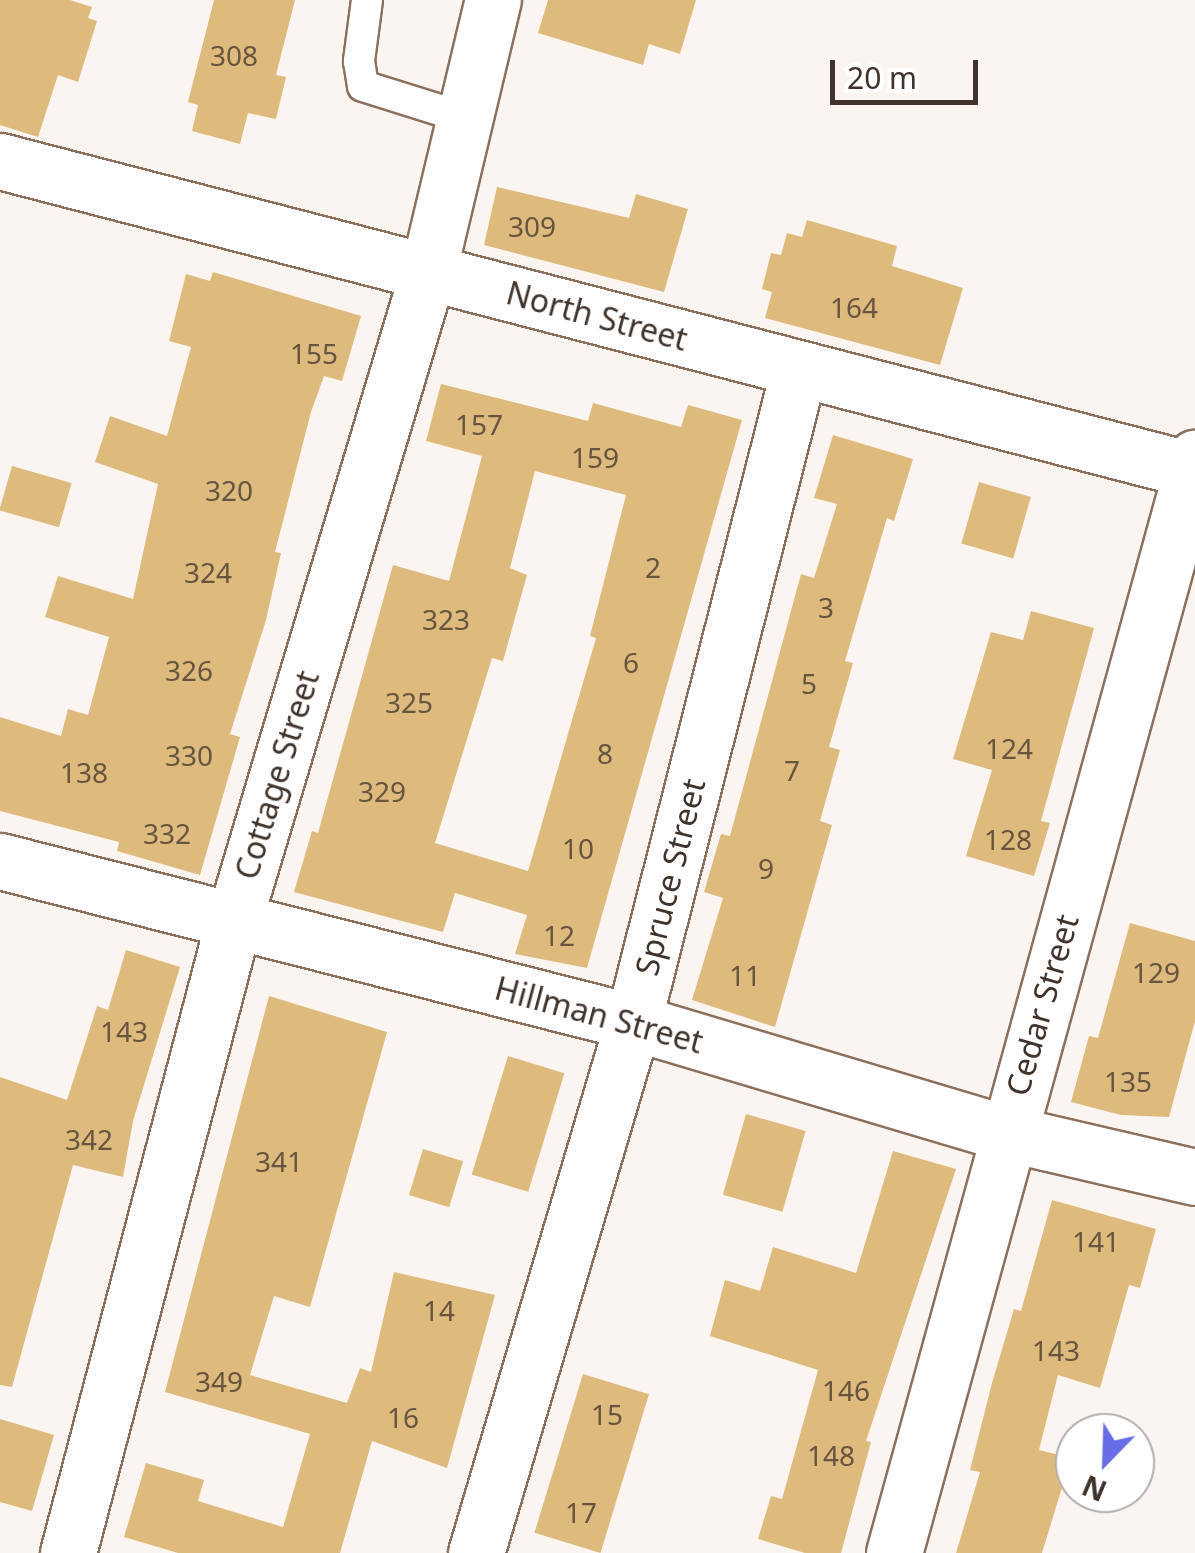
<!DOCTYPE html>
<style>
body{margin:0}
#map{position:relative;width:1195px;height:1553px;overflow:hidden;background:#fbf5f1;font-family:"Noto Sans",sans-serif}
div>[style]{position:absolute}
.building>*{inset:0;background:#deba7d;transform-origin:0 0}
.roads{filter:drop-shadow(2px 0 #8b705e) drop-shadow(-2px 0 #8b705e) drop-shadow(0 2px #8b705e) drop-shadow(0 -2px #8b705e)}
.lane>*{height:30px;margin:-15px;padding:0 15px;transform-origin:15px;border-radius:15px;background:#fff}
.street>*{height:55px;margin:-27.5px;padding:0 27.5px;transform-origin:27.5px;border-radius:27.5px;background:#fff}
.secondary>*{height:55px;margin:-27.5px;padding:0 27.5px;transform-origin:27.5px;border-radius:27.5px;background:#fff}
span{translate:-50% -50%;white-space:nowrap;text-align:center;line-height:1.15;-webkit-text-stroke:10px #fff;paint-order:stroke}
.number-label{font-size:28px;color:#675540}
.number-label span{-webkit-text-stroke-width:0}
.street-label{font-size:32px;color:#3f332b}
.north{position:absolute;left:1055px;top:1413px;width:100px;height:100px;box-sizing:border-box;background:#fff;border:2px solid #b2adaa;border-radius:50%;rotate:203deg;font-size:28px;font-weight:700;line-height:40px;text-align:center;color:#3f332b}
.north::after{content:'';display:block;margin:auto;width:35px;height:45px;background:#676de6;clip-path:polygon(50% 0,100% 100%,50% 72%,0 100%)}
.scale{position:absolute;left:830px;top:60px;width:148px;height:45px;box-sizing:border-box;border:5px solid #3f332b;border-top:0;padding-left:12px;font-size:30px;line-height:35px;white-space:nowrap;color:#3f332b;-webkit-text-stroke:8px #fff;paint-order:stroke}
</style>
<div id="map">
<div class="building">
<i style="clip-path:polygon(0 0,70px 0,92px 7px,88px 18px,97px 21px,78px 82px,58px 75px,38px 137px,0 125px)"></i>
<i style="clip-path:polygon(214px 0,295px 0,276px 75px,286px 77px,276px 119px,248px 113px,240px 144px,192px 131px,198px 105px,188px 102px)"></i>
<i style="clip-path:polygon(548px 0,696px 0,680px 54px,649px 44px,643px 65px,538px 33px)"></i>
<i style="clip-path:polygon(497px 187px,629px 218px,636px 194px,688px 209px,664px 292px,484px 245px)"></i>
<i style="clip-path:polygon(807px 220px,897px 246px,892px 266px,963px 288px,940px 365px,765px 318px,772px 292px,762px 289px,771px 253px,781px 255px,787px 233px,802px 237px)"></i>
<i style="clip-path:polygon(213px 272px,361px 316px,342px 381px,324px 376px,311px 412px,275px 552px,281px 553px,266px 620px,230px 734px,240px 737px,200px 875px,117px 851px,119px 842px,0 811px,0 717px,61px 736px,68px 709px,88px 715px,109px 637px,45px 617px,58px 576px,133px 599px,158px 484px,95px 462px,110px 416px,167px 436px,191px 347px,169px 341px,186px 274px,210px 281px)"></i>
<i style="clip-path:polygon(evenodd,441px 384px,588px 421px,593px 403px,681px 427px,688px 405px,742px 420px,587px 968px,515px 954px,527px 915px,455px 893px,443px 932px,294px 892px,312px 831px,318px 833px,393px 565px,449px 581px,482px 456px,426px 441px,441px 384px,535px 471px,626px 495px,590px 636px,596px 638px,528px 871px,435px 843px,492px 658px,503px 661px,527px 575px,510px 568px,535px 471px)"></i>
<i style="clip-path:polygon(833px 435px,913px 459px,894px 521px,887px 518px,845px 661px,853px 663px,829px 747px,840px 750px,820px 821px,832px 825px,775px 1027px,692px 1000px,723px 898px,704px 892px,721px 834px,730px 836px,801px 574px,814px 578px,837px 504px,814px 498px)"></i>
<i style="left:12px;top:466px;width:62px;height:46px;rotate:16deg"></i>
<i style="left:979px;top:482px;width:54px;height:64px;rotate:16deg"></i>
<i style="clip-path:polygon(1031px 611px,1094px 628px,1041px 821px,1050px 823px,1034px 876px,966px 856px,992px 770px,953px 759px,991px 632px,1023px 640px)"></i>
<i style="clip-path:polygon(1130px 923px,1195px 941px,1195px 1021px,1169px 1117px,1121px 1115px,1071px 1102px,1089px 1036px,1098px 1038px)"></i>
<i style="clip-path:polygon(126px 950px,180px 967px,133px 1121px,123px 1177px,73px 1165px,12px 1387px,0 1385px,0 1077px,67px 1100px,97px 1006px,108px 1010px)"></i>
<i style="clip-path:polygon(269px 996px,387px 1032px,310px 1307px,274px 1296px,250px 1375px,347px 1403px,360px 1368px,371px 1372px,394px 1272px,495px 1295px,447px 1468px,372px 1441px,340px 1553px,178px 1553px,124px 1537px,146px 1463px,204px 1480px,198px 1501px,283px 1527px,310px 1434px,165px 1392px)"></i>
<i style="left:508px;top:1056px;width:59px;height:124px;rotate:17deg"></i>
<i style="left:746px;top:1114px;width:62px;height:84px;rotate:16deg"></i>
<i style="left:423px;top:1149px;width:42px;height:48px;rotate:17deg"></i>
<i style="clip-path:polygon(893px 1151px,956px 1169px,866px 1441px,871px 1442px,841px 1553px,805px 1553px,758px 1539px,771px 1496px,782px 1499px,818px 1370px,710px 1336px,725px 1280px,760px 1291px,773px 1247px,856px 1273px)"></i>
<i style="clip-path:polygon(1052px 1200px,1156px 1229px,1140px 1288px,1129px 1285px,1100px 1388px,1058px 1375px,1039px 1450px,1071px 1458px,1042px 1553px,956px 1553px,980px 1472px,970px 1470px,992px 1383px,1014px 1309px,1021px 1311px)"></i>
<i style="left:583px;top:1374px;width:69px;height:166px;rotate:17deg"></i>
<i style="clip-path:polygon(0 1419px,54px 1435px,32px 1511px,0 1502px)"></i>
</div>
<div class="roads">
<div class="lane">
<i style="left:367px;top:0;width:62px;rotate:97.5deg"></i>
<i style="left:359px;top:61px;width:25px;rotate:81deg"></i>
<i style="left:363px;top:86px;width:104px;rotate:17.4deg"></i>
</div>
<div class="street">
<i style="left:0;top:861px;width:653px;rotate:14.27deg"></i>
<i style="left:633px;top:1022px;width:389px;rotate:16.6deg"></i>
<i style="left:1006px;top:1133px;width:194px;rotate:13.1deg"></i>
<i style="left:476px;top:1553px;width:554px;rotate:-73.53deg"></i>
<i style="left:633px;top:1022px;width:674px;rotate:-75.74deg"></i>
<i style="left:894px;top:1553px;width:1136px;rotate:-74.63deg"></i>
</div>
<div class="secondary">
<i style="left:0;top:161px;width:1235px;rotate:14.54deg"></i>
<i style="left:68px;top:1553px;width:654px;rotate:-75.31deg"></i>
<i style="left:234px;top:920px;width:676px;rotate:-73.33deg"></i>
<i style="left:428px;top:272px;width:280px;rotate:-76.6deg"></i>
</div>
</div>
<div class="number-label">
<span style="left:234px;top:55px">308</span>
<span style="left:532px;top:226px">309</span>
<span style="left:854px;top:307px">164</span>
<span style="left:314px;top:353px">155</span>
<span style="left:479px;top:424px">157</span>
<span style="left:595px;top:457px">159</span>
<span style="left:229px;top:490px">320</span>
<span style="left:653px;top:567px">2</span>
<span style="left:208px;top:572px">324</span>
<span style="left:826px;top:607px">3</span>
<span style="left:446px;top:619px">323</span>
<span style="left:631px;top:662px">6</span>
<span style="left:189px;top:670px">326</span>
<span style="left:809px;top:683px">5</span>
<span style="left:409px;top:702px">325</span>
<span style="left:1009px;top:748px">124</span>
<span style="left:605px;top:753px">8</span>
<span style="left:189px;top:755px">330</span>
<span style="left:792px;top:770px">7</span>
<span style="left:84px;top:772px">138</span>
<span style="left:382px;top:791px">329</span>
<span style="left:167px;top:833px">332</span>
<span style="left:1008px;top:839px">128</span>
<span style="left:578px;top:848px">10</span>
<span style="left:766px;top:868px">9</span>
<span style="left:559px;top:935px">12</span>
<span style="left:1156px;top:972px">129</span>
<span style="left:745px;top:975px">11</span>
<span style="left:124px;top:1031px">143</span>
<span style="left:1128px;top:1081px">135</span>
<span style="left:89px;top:1139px">342</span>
<span style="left:279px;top:1161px">341</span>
<span style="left:1096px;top:1241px">141</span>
<span style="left:439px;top:1310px">14</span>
<span style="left:1056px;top:1350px">143</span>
<span style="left:219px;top:1381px">349</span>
<span style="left:846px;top:1390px">146</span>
<span style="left:607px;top:1414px">15</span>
<span style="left:403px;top:1417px">16</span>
<span style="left:831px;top:1455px">148</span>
<span style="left:581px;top:1512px">17</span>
</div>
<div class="street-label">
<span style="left:597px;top:316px;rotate:15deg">North Street</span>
<span style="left:277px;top:775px;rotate:-73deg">Cottage Street</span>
<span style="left:670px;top:877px;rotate:-76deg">Spruce Street</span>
<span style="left:1042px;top:1005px;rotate:-74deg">Cedar Street</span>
<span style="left:599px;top:1015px;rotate:15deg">Hillman Street</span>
</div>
<div class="north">N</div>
<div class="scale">20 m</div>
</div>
